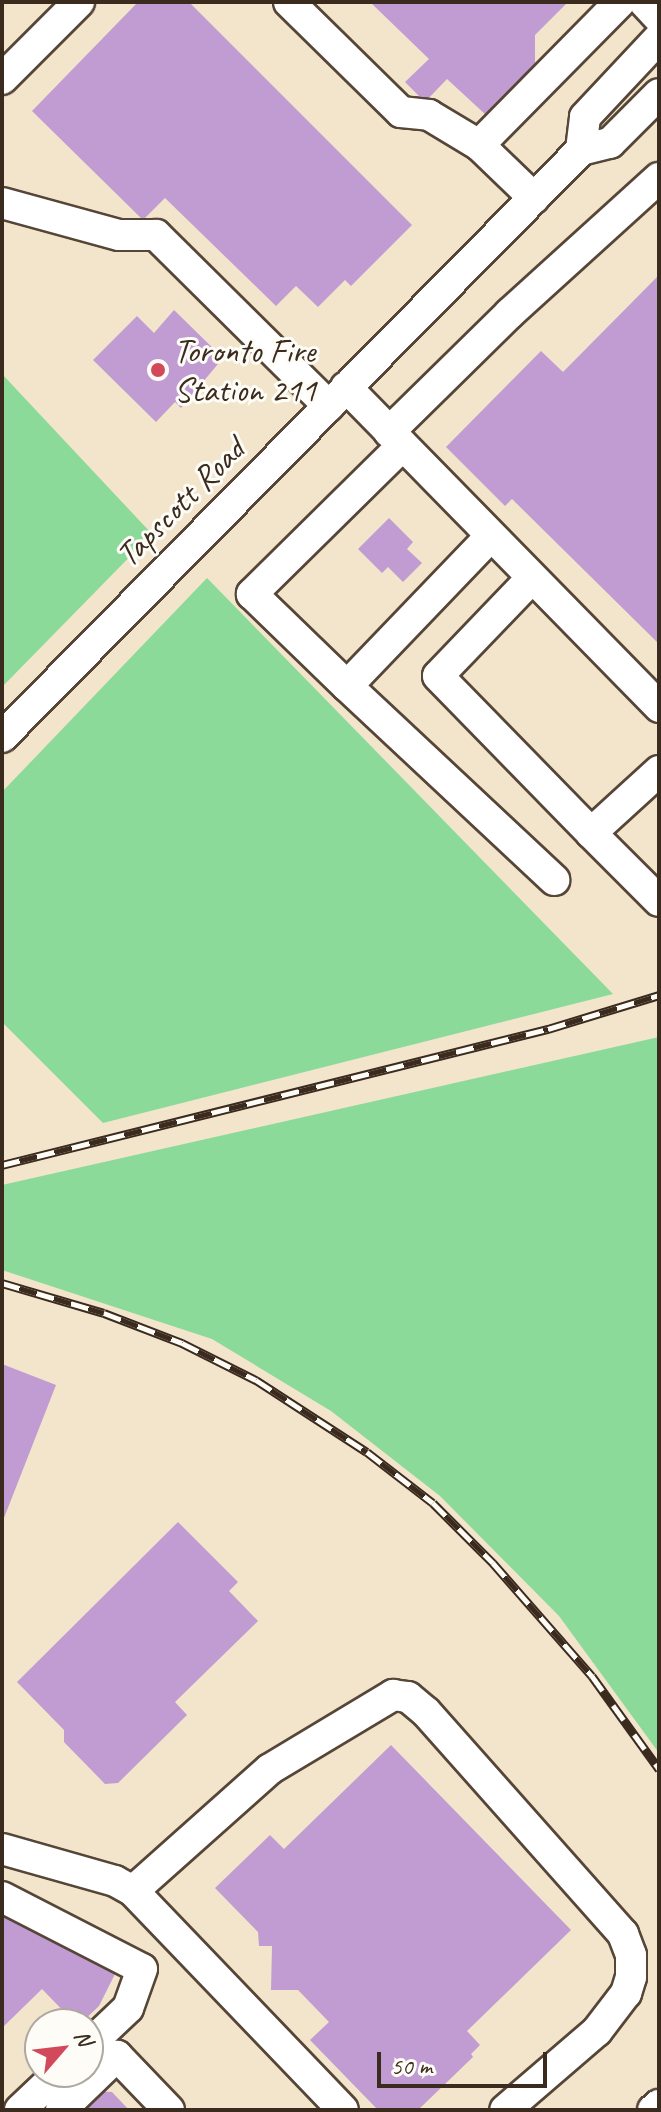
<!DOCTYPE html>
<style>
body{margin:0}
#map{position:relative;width:661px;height:2112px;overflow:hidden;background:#f2e5cb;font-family:Caveat,sans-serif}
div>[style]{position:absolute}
.green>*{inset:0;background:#8bda9a}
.building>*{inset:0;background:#c09cd2}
.roads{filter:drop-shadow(2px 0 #564638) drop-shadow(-2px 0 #564638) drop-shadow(0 2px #564638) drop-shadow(0 -2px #564638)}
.minor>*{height:30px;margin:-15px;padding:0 15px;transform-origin:15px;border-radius:15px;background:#fff}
.rail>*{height:9px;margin-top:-4.5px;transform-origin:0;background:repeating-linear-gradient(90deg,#fdfcf7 0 18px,#3b2a1e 0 36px);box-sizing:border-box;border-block:2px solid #3b2a1e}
.dots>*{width:22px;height:22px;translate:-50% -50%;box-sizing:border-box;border:4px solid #fdfcf7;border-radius:50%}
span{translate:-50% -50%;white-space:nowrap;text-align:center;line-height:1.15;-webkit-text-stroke:6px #fdfcf7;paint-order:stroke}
.poi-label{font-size:34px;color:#3b2a1e}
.left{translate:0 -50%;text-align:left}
.street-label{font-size:34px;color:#3b2a1e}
.frame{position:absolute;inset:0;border:4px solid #3b2a1e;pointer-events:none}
.north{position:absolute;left:24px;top:2008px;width:80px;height:80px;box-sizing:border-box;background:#fdfcf7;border:2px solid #afa8a0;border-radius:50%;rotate:62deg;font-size:22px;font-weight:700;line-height:32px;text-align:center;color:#3b2a1e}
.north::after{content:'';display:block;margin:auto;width:28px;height:36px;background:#d1495b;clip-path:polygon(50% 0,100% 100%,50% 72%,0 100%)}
.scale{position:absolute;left:377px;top:2052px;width:170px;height:36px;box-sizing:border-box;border:4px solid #3b2a1e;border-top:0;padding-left:10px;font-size:24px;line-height:28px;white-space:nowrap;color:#3b2a1e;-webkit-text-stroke:6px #fdfcf7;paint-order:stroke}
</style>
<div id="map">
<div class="green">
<i style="clip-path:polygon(2px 374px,152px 534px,2px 687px)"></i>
<i style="clip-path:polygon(207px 578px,613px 994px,103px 1123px,2px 1022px,2px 792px)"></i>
<i style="clip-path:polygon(659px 1037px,659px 1753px,559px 1616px,440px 1496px,331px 1411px,212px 1339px,2px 1270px,2px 1185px)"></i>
</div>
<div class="building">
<i style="clip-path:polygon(138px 2px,189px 2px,412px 225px,351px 286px,345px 280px,318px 307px,296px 286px,276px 306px,165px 198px,143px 220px,32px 111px)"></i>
<i style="clip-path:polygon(370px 2px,568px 2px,535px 35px,535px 65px,486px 115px,447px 79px,425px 102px,405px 82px,429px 59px)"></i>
<i style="clip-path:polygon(659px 275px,659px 644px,512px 499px,505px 506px,446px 447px,541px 351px,563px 372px)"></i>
<i style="clip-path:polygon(174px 310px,223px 358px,181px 408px,175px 402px,156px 422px,93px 360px,137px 316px,154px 333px)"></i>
<i style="clip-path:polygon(389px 518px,413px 542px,407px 549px,422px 563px,403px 582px,388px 567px,382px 573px,358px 549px)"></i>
<i style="clip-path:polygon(2px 1364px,56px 1385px,2px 1523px)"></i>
<i style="clip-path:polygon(178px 1522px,238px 1582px,229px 1591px,258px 1621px,175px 1702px,187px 1715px,118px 1783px,105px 1784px,64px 1742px,64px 1730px,17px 1682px)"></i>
<i style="clip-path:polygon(391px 1745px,571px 1930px,467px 2031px,480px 2045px,471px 2054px,473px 2057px,418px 2110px,378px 2110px,310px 2040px,329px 2022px,298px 1990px,271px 1990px,272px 1946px,259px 1946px,258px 1932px,215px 1888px,270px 1835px,284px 1849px)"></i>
<i style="clip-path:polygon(2px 1912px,117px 1970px,99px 2006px,80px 2024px,76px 2024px,42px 1989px,2px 2028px)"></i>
<i style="clip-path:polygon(87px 2091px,112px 2092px,129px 2110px,68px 2110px)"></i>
</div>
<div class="roads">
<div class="minor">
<i style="left:289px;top:2px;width:157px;rotate:44.5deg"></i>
<i style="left:401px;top:112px;width:28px;rotate:6deg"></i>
<i style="left:429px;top:115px;width:58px;rotate:31deg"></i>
<i style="left:644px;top:2px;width:22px;rotate:47deg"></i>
<i style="left:2px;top:79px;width:109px;rotate:-45deg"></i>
<i style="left:581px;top:150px;width:33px;rotate:-83deg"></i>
<i style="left:585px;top:117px;width:108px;rotate:-46.9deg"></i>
<i style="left:534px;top:198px;width:76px;rotate:-136.1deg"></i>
<i style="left:479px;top:145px;width:201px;rotate:-45.4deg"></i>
<i style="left:2px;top:203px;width:121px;rotate:15.3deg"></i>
<i style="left:119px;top:235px;width:37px"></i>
<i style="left:156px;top:235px;width:243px;rotate:44.7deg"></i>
<i style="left:346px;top:387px;width:448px;rotate:45.6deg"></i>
<i style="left:389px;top:432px;width:170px;rotate:-44.5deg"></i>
<i style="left:510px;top:313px;width:201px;rotate:-42.2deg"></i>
<i style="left:402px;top:446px;width:211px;rotate:135.4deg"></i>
<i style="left:252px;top:594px;width:132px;rotate:44.1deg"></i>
<i style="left:347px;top:686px;width:207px;rotate:-46.2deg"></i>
<i style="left:531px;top:579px;width:134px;rotate:133.8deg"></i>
<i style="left:438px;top:676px;width:219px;rotate:45.7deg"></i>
<i style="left:347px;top:686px;width:284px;rotate:43.1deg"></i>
<i style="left:2px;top:737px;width:825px;rotate:-45.39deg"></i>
<i style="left:581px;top:150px;width:30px;rotate:-14deg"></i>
<i style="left:610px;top:143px;width:69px;rotate:-45deg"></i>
<i style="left:659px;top:771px;width:92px;rotate:137.6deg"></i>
<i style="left:591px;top:833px;width:96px;rotate:45deg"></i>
<i style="left:2px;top:1849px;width:117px;rotate:15.8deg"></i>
<i style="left:115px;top:1881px;width:21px;rotate:29deg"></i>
<i style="left:133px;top:1891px;width:303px;rotate:46.2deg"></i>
<i style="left:133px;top:1891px;width:183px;rotate:-41.7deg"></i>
<i style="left:270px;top:1769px;width:144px;rotate:-31deg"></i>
<i style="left:393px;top:1695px;width:15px;rotate:8deg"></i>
<i style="left:408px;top:1697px;width:23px;rotate:40deg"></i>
<i style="left:426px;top:1712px;width:297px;rotate:48.4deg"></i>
<i style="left:623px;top:1934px;width:22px;rotate:69deg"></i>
<i style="left:631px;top:1955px;width:22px;rotate:90deg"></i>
<i style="left:631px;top:1977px;width:17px;rotate:107deg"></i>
<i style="left:626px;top:1993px;width:48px;rotate:127.3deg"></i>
<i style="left:597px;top:2031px;width:121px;rotate:139.3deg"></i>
<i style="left:2px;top:1897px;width:157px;rotate:27.2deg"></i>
<i style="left:142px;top:1969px;width:41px;rotate:109.7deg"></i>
<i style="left:128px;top:2008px;width:55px;rotate:136.5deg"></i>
<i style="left:20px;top:2110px;width:55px;rotate:-43.5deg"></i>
<i style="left:61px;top:2110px;width:78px;rotate:-44deg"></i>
<i style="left:117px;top:2056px;width:75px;rotate:46.1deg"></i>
<i style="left:653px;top:2110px;width:8px;rotate:-40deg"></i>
</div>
</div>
<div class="rail">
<i style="left:2px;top:1165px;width:563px;rotate:-13.99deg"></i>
<i style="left:548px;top:1029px;width:116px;rotate:-17deg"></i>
<i style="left:2px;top:1283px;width:106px;rotate:16.4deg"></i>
<i style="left:104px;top:1313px;width:84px;rotate:21deg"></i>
<i style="left:182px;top:1343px;width:83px;rotate:26.6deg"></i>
<i style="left:256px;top:1380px;width:132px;rotate:33deg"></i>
<i style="left:367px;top:1452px;width:83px;rotate:37.7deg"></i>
<i style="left:433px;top:1503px;width:85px;rotate:45deg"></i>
<i style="left:493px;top:1563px;width:150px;rotate:48.8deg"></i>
<i style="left:592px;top:1676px;width:115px;rotate:54.2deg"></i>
</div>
<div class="dots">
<i style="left:158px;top:370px;background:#d1495b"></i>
</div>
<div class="poi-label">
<span class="left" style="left:174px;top:370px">Toronto Fire<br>Station 211</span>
</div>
<div class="street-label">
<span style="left:180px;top:502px;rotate:-45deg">Tapscott Road</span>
</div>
<div class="frame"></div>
<div class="north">N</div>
<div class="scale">50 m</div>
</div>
